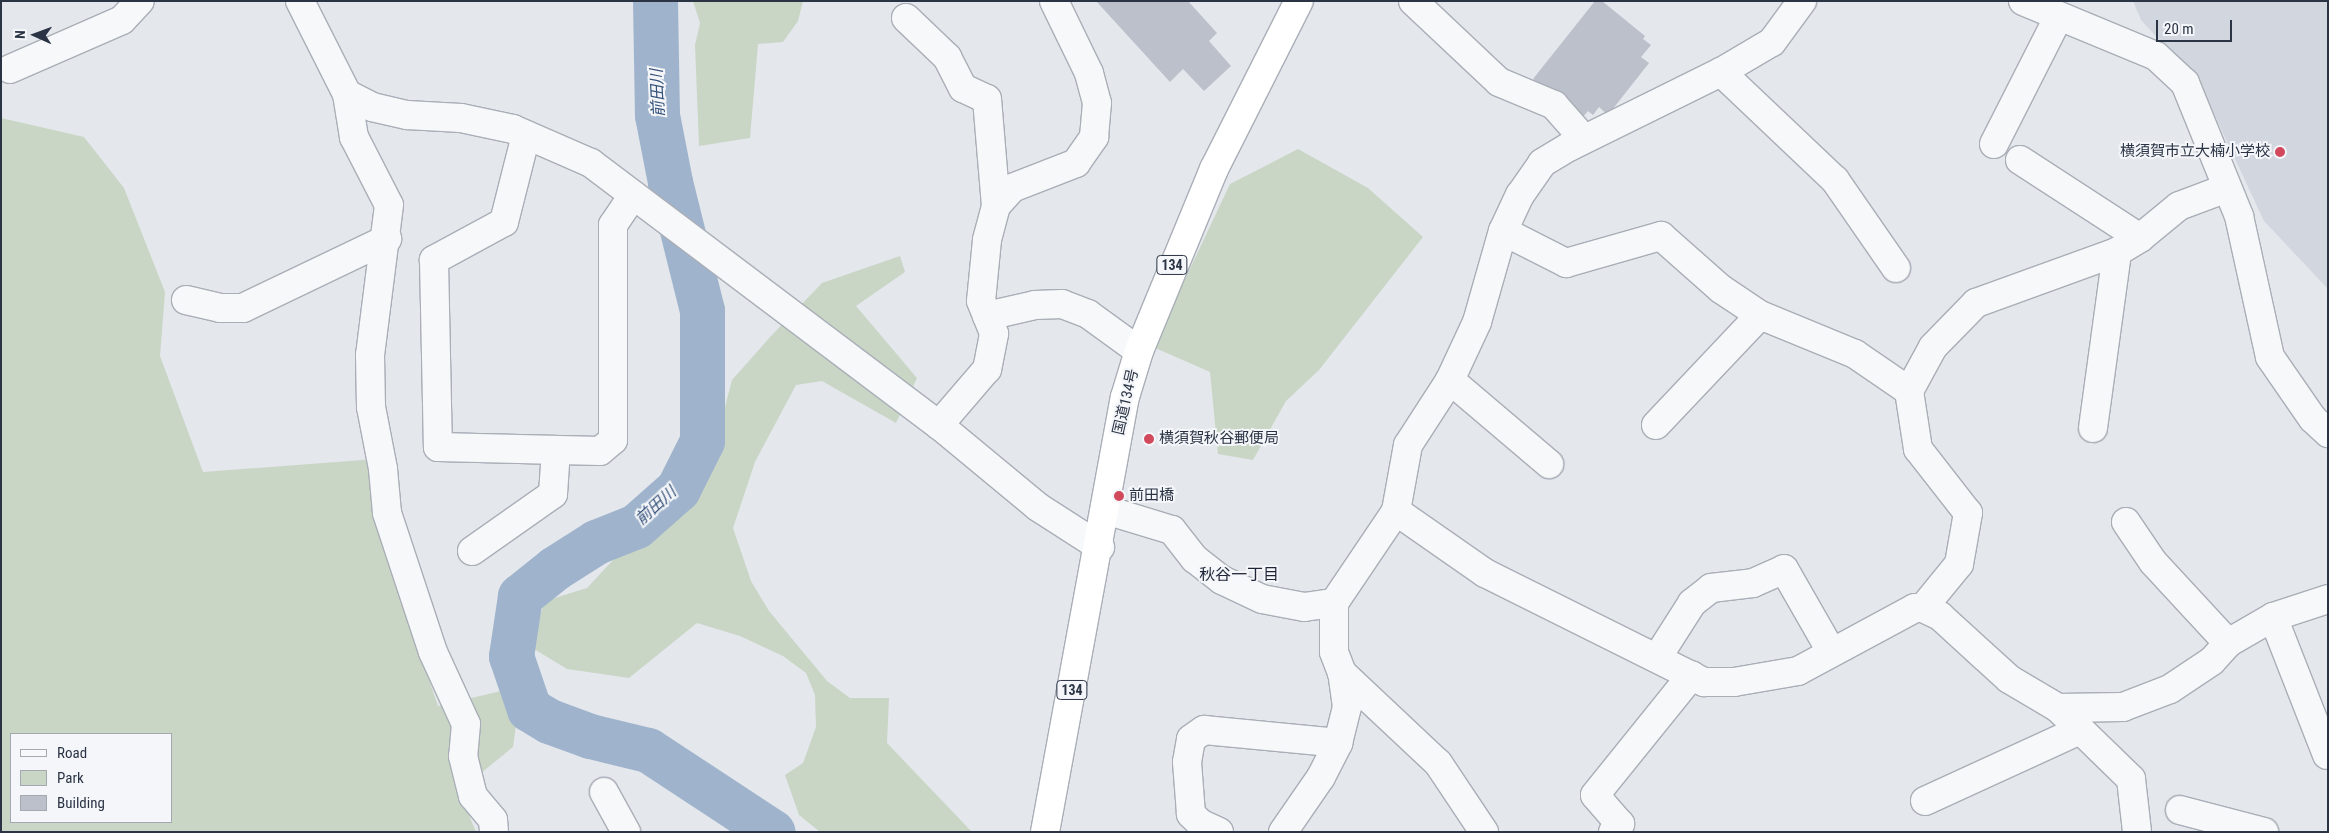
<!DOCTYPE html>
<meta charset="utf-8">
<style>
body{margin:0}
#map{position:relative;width:2329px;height:833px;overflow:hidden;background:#e4e7ec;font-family:"Roboto Condensed","Noto Sans JP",sans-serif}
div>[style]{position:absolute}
.built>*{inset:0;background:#d2d6de}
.green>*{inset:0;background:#c9d6c5}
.river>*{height:45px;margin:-22.5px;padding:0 22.5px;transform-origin:22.5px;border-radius:22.5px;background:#9fb4cc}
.building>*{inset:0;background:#bbc0ca}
.roads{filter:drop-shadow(1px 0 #a9aeb7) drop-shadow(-1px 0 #a9aeb7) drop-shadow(0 1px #a9aeb7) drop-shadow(0 -1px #a9aeb7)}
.minor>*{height:28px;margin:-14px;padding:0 14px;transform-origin:14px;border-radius:14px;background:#f7f8fa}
.highway>*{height:28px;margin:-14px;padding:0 14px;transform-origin:14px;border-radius:14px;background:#fff}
.dots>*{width:14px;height:14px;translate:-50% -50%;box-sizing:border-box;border:2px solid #f4f6f9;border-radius:50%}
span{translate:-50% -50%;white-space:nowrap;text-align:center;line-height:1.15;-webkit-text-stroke:4px #f4f6f9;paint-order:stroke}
.shield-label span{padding:1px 4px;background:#f4f6f9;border:1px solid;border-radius:4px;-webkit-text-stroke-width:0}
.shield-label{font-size:14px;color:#2b3445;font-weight:700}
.poi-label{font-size:15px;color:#2b3445}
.right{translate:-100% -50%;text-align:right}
.left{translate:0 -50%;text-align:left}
.street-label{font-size:15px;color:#2b3445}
.water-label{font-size:16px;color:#34527a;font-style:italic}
.neighbourhood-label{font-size:16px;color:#1d2536}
.frame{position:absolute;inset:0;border:2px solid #2b3445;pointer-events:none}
.legend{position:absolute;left:10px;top:733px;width:162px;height:90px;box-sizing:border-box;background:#f4f6f9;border:1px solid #a4a8b1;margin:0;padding:6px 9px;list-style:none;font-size:15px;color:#2b3445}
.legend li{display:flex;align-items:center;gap:10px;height:25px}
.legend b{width:25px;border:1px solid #a4a8b1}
.north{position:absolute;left:10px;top:10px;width:50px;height:50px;-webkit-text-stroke:4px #f4f6f9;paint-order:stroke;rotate:272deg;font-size:14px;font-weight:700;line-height:20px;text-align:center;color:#2b3445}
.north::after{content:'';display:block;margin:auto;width:18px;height:22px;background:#2b3445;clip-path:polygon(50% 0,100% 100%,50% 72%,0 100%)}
.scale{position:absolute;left:2156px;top:20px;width:76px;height:22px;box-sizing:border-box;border:2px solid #2b3445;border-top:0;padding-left:6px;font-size:15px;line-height:18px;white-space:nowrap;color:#2b3445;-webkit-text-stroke:4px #f4f6f9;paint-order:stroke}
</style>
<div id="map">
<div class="built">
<i style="clip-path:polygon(2133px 1px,2328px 1px,2328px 289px,2264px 221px,2200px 84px,2141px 20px)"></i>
</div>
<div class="green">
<i style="clip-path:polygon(693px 1px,803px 1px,798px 21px,783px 42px,758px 44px,750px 138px,699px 146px,695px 45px,700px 23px)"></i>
<i style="clip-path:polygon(evenodd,1px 118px,84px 137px,124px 188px,165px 292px,160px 356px,203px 472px,376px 459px,372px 513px,438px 706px,501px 691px,517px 718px,513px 747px,459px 791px,476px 832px,1px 832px,1px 118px,11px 734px,171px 734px,171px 822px,11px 822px,11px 734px)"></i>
<i style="clip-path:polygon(1298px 149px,1368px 188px,1423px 237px,1319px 370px,1286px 401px,1253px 460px,1218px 454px,1210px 372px,1153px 347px,1230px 184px)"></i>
<i style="clip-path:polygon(900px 256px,905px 272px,856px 306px,917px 378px,896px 423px,822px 381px,796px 385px,755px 462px,733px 528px,751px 581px,769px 611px,827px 681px,850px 698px,889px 698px,887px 743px,972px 832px,820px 832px,799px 815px,785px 775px,803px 763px,816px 727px,815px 695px,806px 673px,783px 656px,740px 636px,697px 623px,629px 678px,567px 669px,529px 646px,545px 601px,587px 588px,614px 559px,707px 476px,732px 380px,771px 336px,822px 283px)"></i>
</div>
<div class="river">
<i style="left:655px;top:1px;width:114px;rotate:89deg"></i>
<i style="left:657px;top:115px;width:68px;rotate:79deg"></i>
<i style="left:670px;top:182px;width:132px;rotate:76deg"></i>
<i style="left:702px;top:310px;width:131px;rotate:90deg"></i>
<i style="left:702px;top:441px;width:54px;rotate:116.6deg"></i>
<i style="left:678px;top:489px;width:56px;rotate:138.6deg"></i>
<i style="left:636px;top:526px;width:43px;rotate:158.2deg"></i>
<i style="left:596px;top:542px;width:49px;rotate:147.6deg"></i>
<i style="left:555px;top:568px;width:45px;rotate:141.3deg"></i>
<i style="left:520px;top:596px;width:61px;rotate:98.5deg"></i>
<i style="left:511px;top:656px;width:56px;rotate:71.2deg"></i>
<i style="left:529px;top:709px;width:23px;rotate:31deg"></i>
<i style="left:549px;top:721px;width:44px;rotate:20.1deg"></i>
<i style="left:590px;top:736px;width:60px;rotate:13.6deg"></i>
<i style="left:648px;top:750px;width:149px;rotate:33.3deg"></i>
</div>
<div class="building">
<i style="clip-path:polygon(1096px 1px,1188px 1px,1217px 33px,1209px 41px,1231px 66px,1204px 91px,1183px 69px,1170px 82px)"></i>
<i style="clip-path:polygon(1595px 1px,1602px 1px,1645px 36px,1643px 39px,1651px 45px,1641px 57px,1649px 63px,1608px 115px,1599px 107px,1593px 115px,1588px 111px,1582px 118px,1533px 79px)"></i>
</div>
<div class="roads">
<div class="minor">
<i style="left:300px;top:1px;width:104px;rotate:63.2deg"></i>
<i style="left:347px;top:94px;width:28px;rotate:27deg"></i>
<i style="left:372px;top:107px;width:36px;rotate:13deg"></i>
<i style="left:407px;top:115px;width:54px;rotate:3.2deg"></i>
<i style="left:461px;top:118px;width:53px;rotate:11.9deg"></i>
<i style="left:513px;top:129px;width:85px;rotate:23.6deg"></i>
<i style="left:591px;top:163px;width:436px;rotate:37deg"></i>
<i style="left:939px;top:425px;width:129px;rotate:39.6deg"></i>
<i style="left:1038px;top:507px;width:74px;rotate:32.8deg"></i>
<i style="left:1413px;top:1px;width:118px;rotate:43.3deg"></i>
<i style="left:1499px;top:82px;width:60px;rotate:22.7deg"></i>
<i style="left:1554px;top:105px;width:44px;rotate:48.7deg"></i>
<i style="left:2023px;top:1px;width:144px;rotate:22.5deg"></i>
<i style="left:2156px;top:56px;width:40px;rotate:43deg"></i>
<i style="left:2185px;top:83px;width:144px;rotate:67.9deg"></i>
<i style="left:2239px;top:216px;width:144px;rotate:77.6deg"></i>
<i style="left:2270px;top:357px;width:75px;rotate:55.3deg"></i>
<i style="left:2313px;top:419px;width:21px;rotate:43deg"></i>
<i style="left:906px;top:18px;width:57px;rotate:43.6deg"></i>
<i style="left:947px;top:57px;width:35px;rotate:63deg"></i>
<i style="left:963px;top:88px;width:26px;rotate:25deg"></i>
<i style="left:987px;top:99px;width:107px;rotate:85.2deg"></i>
<i style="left:996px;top:206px;width:35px;rotate:105deg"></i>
<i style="left:987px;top:240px;width:61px;rotate:95.6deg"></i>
<i style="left:981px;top:301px;width:35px;rotate:68deg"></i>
<i style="left:994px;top:334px;width:36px;rotate:101deg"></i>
<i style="left:987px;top:369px;width:74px;rotate:130.6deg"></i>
<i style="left:10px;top:69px;width:122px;rotate:-23.6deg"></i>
<i style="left:122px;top:20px;width:26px;rotate:-47deg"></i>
<i style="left:1721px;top:72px;width:157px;rotate:43.5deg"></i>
<i style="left:1835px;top:180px;width:107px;rotate:55.3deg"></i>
<i style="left:347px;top:94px;width:44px;rotate:80.8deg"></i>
<i style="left:354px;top:137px;width:76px;rotate:62.8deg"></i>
<i style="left:389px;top:205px;width:151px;rotate:97.2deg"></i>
<i style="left:370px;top:355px;width:52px;rotate:88.9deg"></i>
<i style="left:371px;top:407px;width:63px;rotate:79deg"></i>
<i style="left:383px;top:469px;width:44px;rotate:84.8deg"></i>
<i style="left:387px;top:513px;width:146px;rotate:71.7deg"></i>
<i style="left:433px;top:652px;width:79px;rotate:65.4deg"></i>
<i style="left:466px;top:724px;width:32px;rotate:95deg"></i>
<i style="left:463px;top:756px;width:41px;rotate:76deg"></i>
<i style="left:473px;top:796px;width:31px;rotate:50deg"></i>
<i style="left:493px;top:820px;width:12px;rotate:85deg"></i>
<i style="left:526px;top:135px;width:90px;rotate:104.2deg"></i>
<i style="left:504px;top:222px;width:80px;rotate:151.5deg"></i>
<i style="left:434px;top:260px;width:187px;rotate:88.8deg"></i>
<i style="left:438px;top:447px;width:162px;rotate:1.4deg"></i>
<i style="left:600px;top:451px;width:17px;rotate:-40deg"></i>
<i style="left:613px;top:440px;width:215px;rotate:-90deg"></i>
<i style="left:613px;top:225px;width:36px;rotate:-56deg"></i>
<i style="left:1994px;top:144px;width:141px;rotate:-63.1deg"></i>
<i style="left:2020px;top:160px;width:143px;rotate:33deg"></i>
<i style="left:996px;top:206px;width:24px;rotate:-48deg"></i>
<i style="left:1012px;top:188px;width:69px;rotate:-21.3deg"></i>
<i style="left:1076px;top:163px;width:32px;rotate:-55deg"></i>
<i style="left:1094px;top:137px;width:34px;rotate:-85deg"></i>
<i style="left:1097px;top:103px;width:31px;rotate:-105deg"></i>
<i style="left:1089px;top:73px;width:80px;rotate:-115.9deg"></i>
<i style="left:1503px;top:231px;width:71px;rotate:26.9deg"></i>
<i style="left:1566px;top:263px;width:99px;rotate:-15.9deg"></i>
<i style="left:1661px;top:236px;width:80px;rotate:41.5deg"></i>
<i style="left:1721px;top:289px;width:47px;rotate:33.7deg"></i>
<i style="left:1760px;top:315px;width:103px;rotate:22.3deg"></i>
<i style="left:1855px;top:354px;width:65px;rotate:34.4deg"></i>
<i style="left:186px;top:300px;width:35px;rotate:13deg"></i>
<i style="left:220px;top:308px;width:23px"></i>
<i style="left:243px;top:308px;width:160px;rotate:-25.6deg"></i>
<i style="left:987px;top:316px;width:49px;rotate:-12.9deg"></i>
<i style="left:1035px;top:305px;width:27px;rotate:-2deg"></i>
<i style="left:1062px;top:304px;width:28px;rotate:21deg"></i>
<i style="left:1088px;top:314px;width:63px;rotate:36deg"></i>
<i style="left:1450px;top:380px;width:130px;rotate:40.3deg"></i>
<i style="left:1656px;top:425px;width:151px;rotate:-46.6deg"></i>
<i style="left:2093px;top:428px;width:178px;rotate:-82.2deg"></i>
<i style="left:1106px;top:510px;width:69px;rotate:16.9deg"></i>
<i style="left:1172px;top:530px;width:37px;rotate:52deg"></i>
<i style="left:1195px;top:559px;width:34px;rotate:38deg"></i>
<i style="left:1222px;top:580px;width:44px;rotate:25.4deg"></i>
<i style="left:1262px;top:599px;width:43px;rotate:10.8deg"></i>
<i style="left:1304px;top:607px;width:30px;rotate:-8deg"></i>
<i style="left:1396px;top:511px;width:108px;rotate:34.9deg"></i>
<i style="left:1485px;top:573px;width:245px;rotate:26.5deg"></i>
<i style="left:1704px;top:682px;width:30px"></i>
<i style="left:1734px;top:682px;width:65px;rotate:-9.8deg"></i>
<i style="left:1798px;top:671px;width:133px;rotate:-28.3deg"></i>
<i style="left:1915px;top:608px;width:8px"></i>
<i style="left:1923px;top:608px;width:19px;rotate:25deg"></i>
<i style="left:1940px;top:616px;width:93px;rotate:42.4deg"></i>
<i style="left:2009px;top:679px;width:57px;rotate:30.6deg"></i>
<i style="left:2058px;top:708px;width:102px;rotate:44.2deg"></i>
<i style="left:2131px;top:779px;width:53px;rotate:83.5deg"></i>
<i style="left:2126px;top:522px;width:48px;rotate:56deg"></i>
<i style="left:2153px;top:562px;width:110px;rotate:47.2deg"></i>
<i style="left:472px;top:551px;width:99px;rotate:-35.1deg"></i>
<i style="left:553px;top:494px;width:44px;rotate:-86.1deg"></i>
<i style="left:1923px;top:608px;width:57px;rotate:-50.7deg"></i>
<i style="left:1959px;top:564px;width:52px;rotate:-80deg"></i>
<i style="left:1968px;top:513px;width:81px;rotate:-128deg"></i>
<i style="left:1918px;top:449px;width:59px;rotate:-98.8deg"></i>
<i style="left:1909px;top:391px;width:50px;rotate:-61.4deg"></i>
<i style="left:1933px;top:347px;width:62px;rotate:-45.7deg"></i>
<i style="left:1976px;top:303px;width:150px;rotate:-19.9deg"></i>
<i style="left:2117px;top:252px;width:27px;rotate:-31deg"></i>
<i style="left:2140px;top:238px;width:50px;rotate:-39.4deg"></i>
<i style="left:2179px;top:206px;width:51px;rotate:-20.6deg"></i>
<i style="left:2273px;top:617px;width:148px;rotate:68.6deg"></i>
<i style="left:1657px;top:658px;width:65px;rotate:-57.5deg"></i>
<i style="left:1692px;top:603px;width:24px;rotate:-38deg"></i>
<i style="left:1711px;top:588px;width:42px;rotate:-6.8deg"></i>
<i style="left:1753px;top:583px;width:34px;rotate:-24deg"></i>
<i style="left:1784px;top:569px;width:95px;rotate:60.2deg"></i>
<i style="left:1342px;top:673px;width:132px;rotate:43.2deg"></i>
<i style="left:1438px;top:763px;width:83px;rotate:56.3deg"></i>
<i style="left:2058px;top:708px;width:65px;rotate:-0.9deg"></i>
<i style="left:2123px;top:707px;width:50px;rotate:-21deg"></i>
<i style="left:2170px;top:689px;width:50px;rotate:-33.7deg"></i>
<i style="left:2212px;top:661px;width:24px;rotate:-48deg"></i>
<i style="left:2228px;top:643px;width:52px;rotate:-30deg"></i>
<i style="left:2273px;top:617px;width:58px;rotate:-18.1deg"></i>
<i style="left:604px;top:792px;width:46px;rotate:61.2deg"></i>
<i style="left:1925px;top:801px;width:168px;rotate:-24.6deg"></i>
<i style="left:2180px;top:810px;width:87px;rotate:14.7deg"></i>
<i style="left:1219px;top:832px;width:21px;rotate:-155deg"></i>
<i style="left:1200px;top:823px;width:13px;rotate:-135deg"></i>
<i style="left:1191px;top:814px;width:52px;rotate:-94.4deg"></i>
<i style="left:1187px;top:762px;width:23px;rotate:-80deg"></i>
<i style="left:1191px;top:739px;width:16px;rotate:-35deg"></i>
<i style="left:1204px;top:730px;width:135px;rotate:5.5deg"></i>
<i style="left:1283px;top:832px;width:67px;rotate:-55.4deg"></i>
<i style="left:1321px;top:777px;width:38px;rotate:-63deg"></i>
<i style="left:1338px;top:743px;width:37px;rotate:-76deg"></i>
<i style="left:1347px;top:707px;width:34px;rotate:-98deg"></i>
<i style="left:1342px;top:673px;width:22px;rotate:-111deg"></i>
<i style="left:1334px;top:652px;width:49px;rotate:-90deg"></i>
<i style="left:1334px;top:603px;width:111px;rotate:-56deg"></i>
<i style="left:1396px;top:511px;width:67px;rotate:-79.7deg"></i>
<i style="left:1408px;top:445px;width:77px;rotate:-57.1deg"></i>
<i style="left:1450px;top:380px;width:64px;rotate:-65deg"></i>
<i style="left:1477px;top:322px;width:95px;rotate:-74.1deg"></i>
<i style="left:1503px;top:231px;width:40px;rotate:-65deg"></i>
<i style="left:1520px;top:195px;width:39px;rotate:-55deg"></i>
<i style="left:1542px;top:163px;width:31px;rotate:-31deg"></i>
<i style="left:1569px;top:147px;width:169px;rotate:-26.3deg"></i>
<i style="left:1721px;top:72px;width:59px;rotate:-30.5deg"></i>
<i style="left:1772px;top:42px;width:51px;rotate:-53.8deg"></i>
<i style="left:1613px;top:832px;width:11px;rotate:-49deg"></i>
<i style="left:1620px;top:824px;width:38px;rotate:-131deg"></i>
<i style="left:1595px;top:795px;width:154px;rotate:-51.1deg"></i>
</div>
<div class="highway">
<i style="left:1045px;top:832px;width:442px;rotate:-79.6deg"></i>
<i style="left:1125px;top:397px;width:48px;rotate:-73.1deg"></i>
<i style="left:1139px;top:351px;width:197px;rotate:-67.6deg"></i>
<i style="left:1214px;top:169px;width:188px;rotate:-63.2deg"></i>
</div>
</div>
<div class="dots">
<i style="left:2280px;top:152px;background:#d1495b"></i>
<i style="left:1149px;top:439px;background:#d1495b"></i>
<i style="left:1119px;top:496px;background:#d1495b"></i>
</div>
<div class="shield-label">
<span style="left:1172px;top:265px">134</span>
<span style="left:1072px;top:690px">134</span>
</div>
<div class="poi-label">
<span class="right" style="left:2270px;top:152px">横須賀市立大楠小学校</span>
<span class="left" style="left:1159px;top:439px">横須賀秋谷郵便局</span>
<span class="left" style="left:1129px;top:496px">前田橋</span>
</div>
<div class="street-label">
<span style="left:1126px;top:402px;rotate:-77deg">国道134号</span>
</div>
<div class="water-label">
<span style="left:658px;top:93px;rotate:-93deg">前田川</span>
<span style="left:656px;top:506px;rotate:-42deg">前田川</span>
</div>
<div class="neighbourhood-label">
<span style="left:1239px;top:575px">秋谷一丁目</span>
</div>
<div class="frame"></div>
<ul class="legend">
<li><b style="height:6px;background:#f7f8fa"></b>Road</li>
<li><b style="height:14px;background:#c9d6c5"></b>Park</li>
<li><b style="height:14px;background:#bbc0ca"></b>Building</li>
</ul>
<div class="north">N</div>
<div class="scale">20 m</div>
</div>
